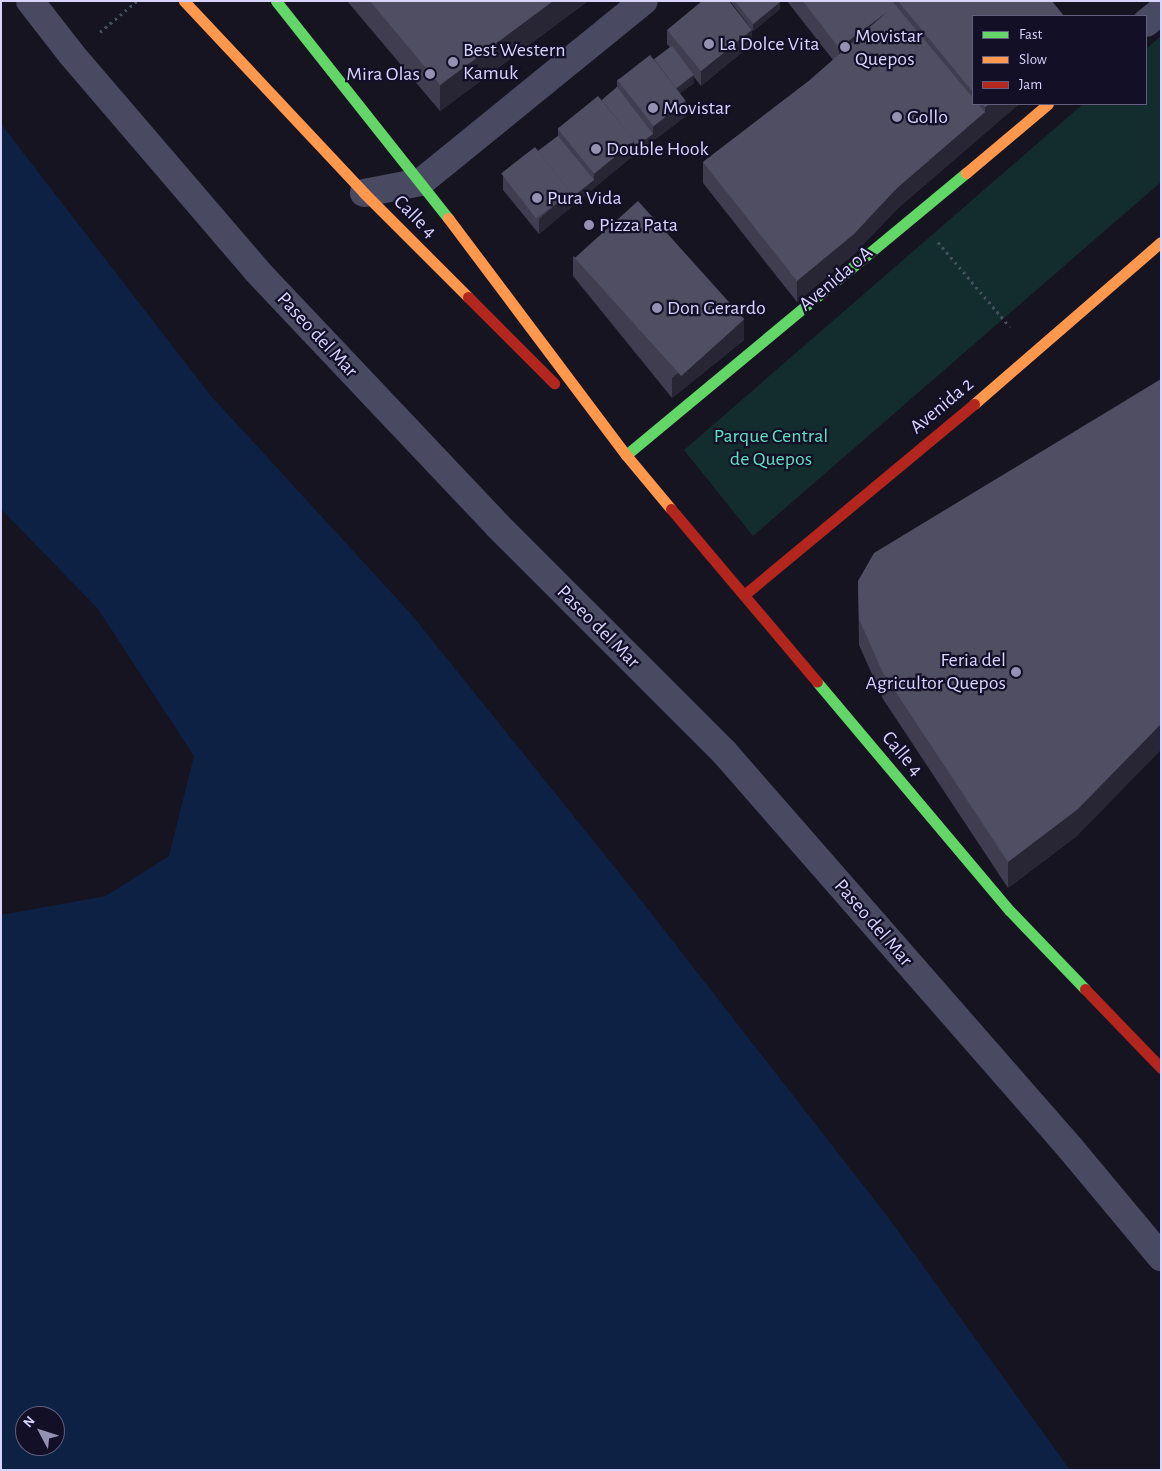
<!DOCTYPE html>
<style>
body{margin:0}
#map{position:relative;width:1162px;height:1471px;overflow:hidden;background:#161421;font-family:"Alegreya Sans",sans-serif}
div>[style]{position:absolute}
.green>*{inset:0;background:#132c2d}
.water>*{inset:0;background:#0d2144}
.path>*{height:3px;margin-top:-1.5px;transform-origin:0;background:repeating-linear-gradient(90deg,#44505f 0 2.5px,transparent 0 6.5px)}
.street>*{height:28px;margin:-14px;padding:0 14px;transform-origin:14px;border-radius:14px;background:#4a4962}
.fast>*{height:11px;margin:-5.5px;padding:0 5.5px;transform-origin:5.5px;border-radius:5.5px;background:#63d668}
.slow>*{height:11px;margin:-5.5px;padding:0 5.5px;transform-origin:5.5px;border-radius:5.5px;background:#ff974d}
.jam>*{height:11px;margin:-5.5px;padding:0 5.5px;transform-origin:5.5px;border-radius:5.5px;background:#b3261e}
.wall>*{inset:0;background:#403d50}
.shaded-wall>*{inset:0;background:#282635}
.building>*{inset:0;background:#504e63;transform-origin:0 0}
.dots>*{width:14px;height:14px;translate:-50% -50%;box-sizing:border-box;border:2px solid #130f26;border-radius:50%}
span{translate:-50% -50%;white-space:nowrap;text-align:center;line-height:1.15;-webkit-text-stroke:4.5px #130f26;paint-order:stroke}
.poi-label{font-size:20px;color:#d9d4ff}
.left{translate:0 -50%;text-align:left}
.right{translate:-100% -50%;text-align:right}
.street-label{font-size:20px;color:#d9d4ff}
.park-label{font-size:20px;color:#5fe0c0}
.frame{position:absolute;inset:0;border:2px solid #d9d4ff;pointer-events:none}
.legend{position:absolute;left:972px;top:15px;width:175px;height:90px;box-sizing:border-box;background:#130f26;border:1px solid #625e7d;margin:0;padding:6px 9px;list-style:none;font-size:15px;color:#d9d4ff}
.legend li{display:flex;align-items:center;gap:10px;height:25px}
.legend b{width:25px;border:1px solid #625e7d}
.north{position:absolute;left:15px;top:1406px;width:50px;height:50px;box-sizing:border-box;background:#130f26;border:1px solid #625e7d;border-radius:50%;rotate:310deg;font-size:14px;font-weight:700;line-height:20px;text-align:center;color:#d9d4ff}
.north::after{content:'';display:block;margin:auto;width:18px;height:22px;background:#9591b1;clip-path:polygon(50% 0,100% 100%,50% 72%,0 100%)}
</style>
<div id="map">
<div class="green">
<i style="clip-path:polygon(1161px 36px,1161px 182px,753px 536px,684px 450px,1083px 104px,1146px 104px,1146px 49px)"></i>
</div>
<div class="water">
<i style="clip-path:polygon(evenodd,1px 124px,211px 396px,411px 614px,633px 890px,887px 1216px,1070px 1470px,1px 1470px,1px 915px,106px 896px,169px 856px,194px 756px,98px 609px,1px 509px,1px 124px,25px 1416px,55px 1416px,55px 1446px,25px 1446px,25px 1416px)"></i>
</div>
<div class="path">
<i style="left:100px;top:32px;width:48px;rotate:-40deg"></i>
<i style="left:938px;top:242px;width:111px;rotate:49.7deg"></i>
</div>
<div class="street">
<i style="left:30px;top:1px;width:68px;rotate:52.1deg"></i>
<i style="left:72px;top:55px;width:283px;rotate:49.4deg"></i>
<i style="left:256px;top:270px;width:352px;rotate:46.6deg"></i>
<i style="left:498px;top:526px;width:320px;rotate:45deg"></i>
<i style="left:724px;top:752px;width:527px;rotate:48.84deg"></i>
<i style="left:1071px;top:1149px;width:141px;rotate:50.2deg"></i>
<i style="left:1146px;top:23px;width:19px;rotate:-39deg"></i>
<i style="left:364px;top:193px;width:58px;rotate:-10.9deg"></i>
<i style="left:421px;top:182px;width:287px;rotate:-39.1deg"></i>
</div>
<div class="fast">
<i style="left:276px;top:1px;width:277px;rotate:51.6deg"></i>
<i style="left:626px;top:455px;width:442px;rotate:-39.7deg"></i>
<i style="left:817px;top:682px;width:299px;rotate:49.9deg"></i>
<i style="left:1010px;top:911px;width:108px;rotate:46.1deg"></i>
</div>
<div class="slow">
<i style="left:184px;top:1px;width:263px;rotate:46.8deg"></i>
<i style="left:364px;top:193px;width:147px;rotate:45deg"></i>
<i style="left:966px;top:173px;width:107px;rotate:-40.1deg"></i>
<i style="left:448px;top:218px;width:296px;rotate:53.1deg"></i>
<i style="left:626px;top:455px;width:70px;rotate:50.2deg"></i>
<i style="left:974px;top:404px;width:247px;rotate:-40.9deg"></i>
</div>
<div class="jam">
<i style="left:468px;top:297px;width:122px;rotate:45deg"></i>
<i style="left:671px;top:509px;width:226px;rotate:49.8deg"></i>
<i style="left:744px;top:595px;width:299px;rotate:-39.7deg"></i>
<i style="left:1085px;top:989px;width:110px;rotate:46.1deg"></i>
</div>
<div class="wall">
<i style="clip-path:polygon(347px 1px,588px 1px,440px 111px)"></i>
<i style="clip-path:polygon(730px 1px,780px 1px,780px 9px,753px 31px)"></i>
<i style="clip-path:polygon(787px 1px,1052px 1px,973px 16px,973px 104px,1019px 104px,897px 209px,854px 254px,797px 302px,703px 183px,703px 162px,810px 80px,833px 60px)"></i>
<i style="clip-path:polygon(667px 30px,752px 44px,701px 86px,694px 77px,694px 83px,680px 93px,686px 116px,634px 155px,594px 188px,539px 234px,503px 190px,503px 175px,538px 151px,558px 136px,558px 129px,602px 100px,617px 87px,617px 80px,654px 59px,670px 47px,667px 44px)"></i>
<i style="clip-path:polygon(573px 256px,744px 340px,672px 398px,573px 276px)"></i>
<i style="clip-path:polygon(858px 581px,1078px 835px,1008px 888px,883px 699px,859px 645px)"></i>
</div>
<div class="shaded-wall">
<i style="clip-path:polygon(553px 1px,588px 1px,440px 111px,440px 85px)"></i>
<i style="clip-path:polygon(780px 2px,780px 9px,753px 31px,753px 24px)"></i>
<i style="clip-path:polygon(887px 12px,839px 68px,839px 48px)"></i>
<i style="clip-path:polygon(752px 30px,752px 44px,701px 86px,701px 71px)"></i>
<i style="clip-path:polygon(694px 75px,694px 83px,672px 99px,672px 92px)"></i>
<i style="clip-path:polygon(686px 101px,686px 116px,634px 155px,594px 188px,539px 234px,539px 219px,570px 192px,594px 180px,594px 173px,634px 141px,653px 134px,653px 127px)"></i>
<i style="clip-path:polygon(989px 104px,1019px 104px,897px 209px,854px 254px,797px 302px,797px 281px,897px 188px,985px 112px,985px 107px)"></i>
<i style="clip-path:polygon(744px 320px,744px 340px,672px 398px,672px 378px)"></i>
<i style="clip-path:polygon(1161px 724px,1161px 750px,1078px 835px,1008px 888px,1008px 862px)"></i>
</div>
<div class="building">
<i style="clip-path:polygon(370px 1px,553px 1px,440px 85px)"></i>
<i style="clip-path:polygon(702px 1px,729px 1px,752px 30px,701px 71px,667px 30px)"></i>
<i style="clip-path:polygon(735px 1px,780px 1px,780px 2px,753px 24px)"></i>
<i style="clip-path:polygon(803px 1px,892px 1px,973px 98px,973px 104px,978px 104px,985px 112px,897px 188px,854px 234px,797px 281px,703px 162px,810px 80px,887px 12px,839px 48px)"></i>
<i style="clip-path:polygon(898px 1px,1052px 1px,1064px 16px,973px 16px,973px 92px)"></i>
<i style="left:672px;top:46px;width:36px;height:22px;rotate:53deg"></i>
<i style="left:650px;top:55px;width:58px;height:41px;rotate:52deg"></i>
<i style="clip-path:polygon(617px 87px,653px 134px,634px 148px,634px 141px,602px 100px)"></i>
<i style="left:598px;top:96px;width:58px;height:52px;rotate:51deg"></i>
<i style="clip-path:polygon(983px 104px,989px 104px,985px 107px)"></i>
<i style="clip-path:polygon(558px 136px,594px 180px,570px 199px,570px 192px,538px 151px)"></i>
<i style="left:535px;top:147px;width:57px;height:43px;rotate:52deg"></i>
<i style="left:638px;top:201px;width:159px;height:85px;rotate:48deg"></i>
<i style="clip-path:polygon(1161px 379px,1161px 724px,1078px 809px,1008px 862px,883px 673px,859px 619px,858px 581px,874px 553px)"></i>
</div>
<div class="dots">
<i style="left:709px;top:44px;background:#9591b1"></i>
<i style="left:845px;top:47px;background:#9591b1"></i>
<i style="left:453px;top:62px;background:#9591b1"></i>
<i style="left:430px;top:74px;background:#9591b1"></i>
<i style="left:653px;top:108px;background:#9591b1"></i>
<i style="left:897px;top:117px;background:#9591b1"></i>
<i style="left:596px;top:149px;background:#9591b1"></i>
<i style="left:537px;top:198px;background:#9591b1"></i>
<i style="left:589px;top:225px;background:#9591b1"></i>
<i style="left:657px;top:308px;background:#9591b1"></i>
<i style="left:1016px;top:672px;background:#9591b1"></i>
</div>
<div class="poi-label">
<span class="left" style="left:855px;top:48px">Movistar<br>Quepos</span>
<span class="left" style="left:719px;top:44px">La Dolce Vita</span>
<span class="left" style="left:463px;top:62px">Best Western<br>Kamuk</span>
<span class="right" style="left:420px;top:74px">Mira Olas</span>
<span class="left" style="left:663px;top:108px">Movistar</span>
<span class="left" style="left:907px;top:117px">Gollo</span>
<span class="left" style="left:606px;top:149px">Double Hook</span>
<span class="left" style="left:547px;top:198px">Pura Vida</span>
<span class="left" style="left:599px;top:225px">Pizza Pata</span>
<span class="left" style="left:667px;top:308px">Don Gerardo</span>
<span class="right" style="left:1006px;top:672px">Feria del<br>Agricultor Quepos</span>
</div>
<div class="street-label">
<span style="left:415px;top:217px;rotate:45deg">Calle 4</span>
<span style="left:836px;top:279px;rotate:-40deg">Avenida 0A</span>
<span style="left:317px;top:335px;rotate:47deg">Paseo del Mar</span>
<span style="left:942px;top:406px;rotate:-40deg">Avenida 2</span>
<span style="left:598px;top:627px;rotate:45deg">Paseo del Mar</span>
<span style="left:902px;top:754px;rotate:50deg">Calle 4</span>
<span style="left:873px;top:923px;rotate:49deg">Paseo del Mar</span>
</div>
<div class="park-label">
<span style="left:771px;top:448px">Parque Central<br>de Quepos</span>
</div>
<div class="frame"></div>
<ul class="legend">
<li><b style="height:6px;background:#63d668"></b>Fast</li>
<li><b style="height:6px;background:#ff974d"></b>Slow</li>
<li><b style="height:6px;background:#b3261e"></b>Jam</li>
</ul>
<div class="north">N</div>
</div>
